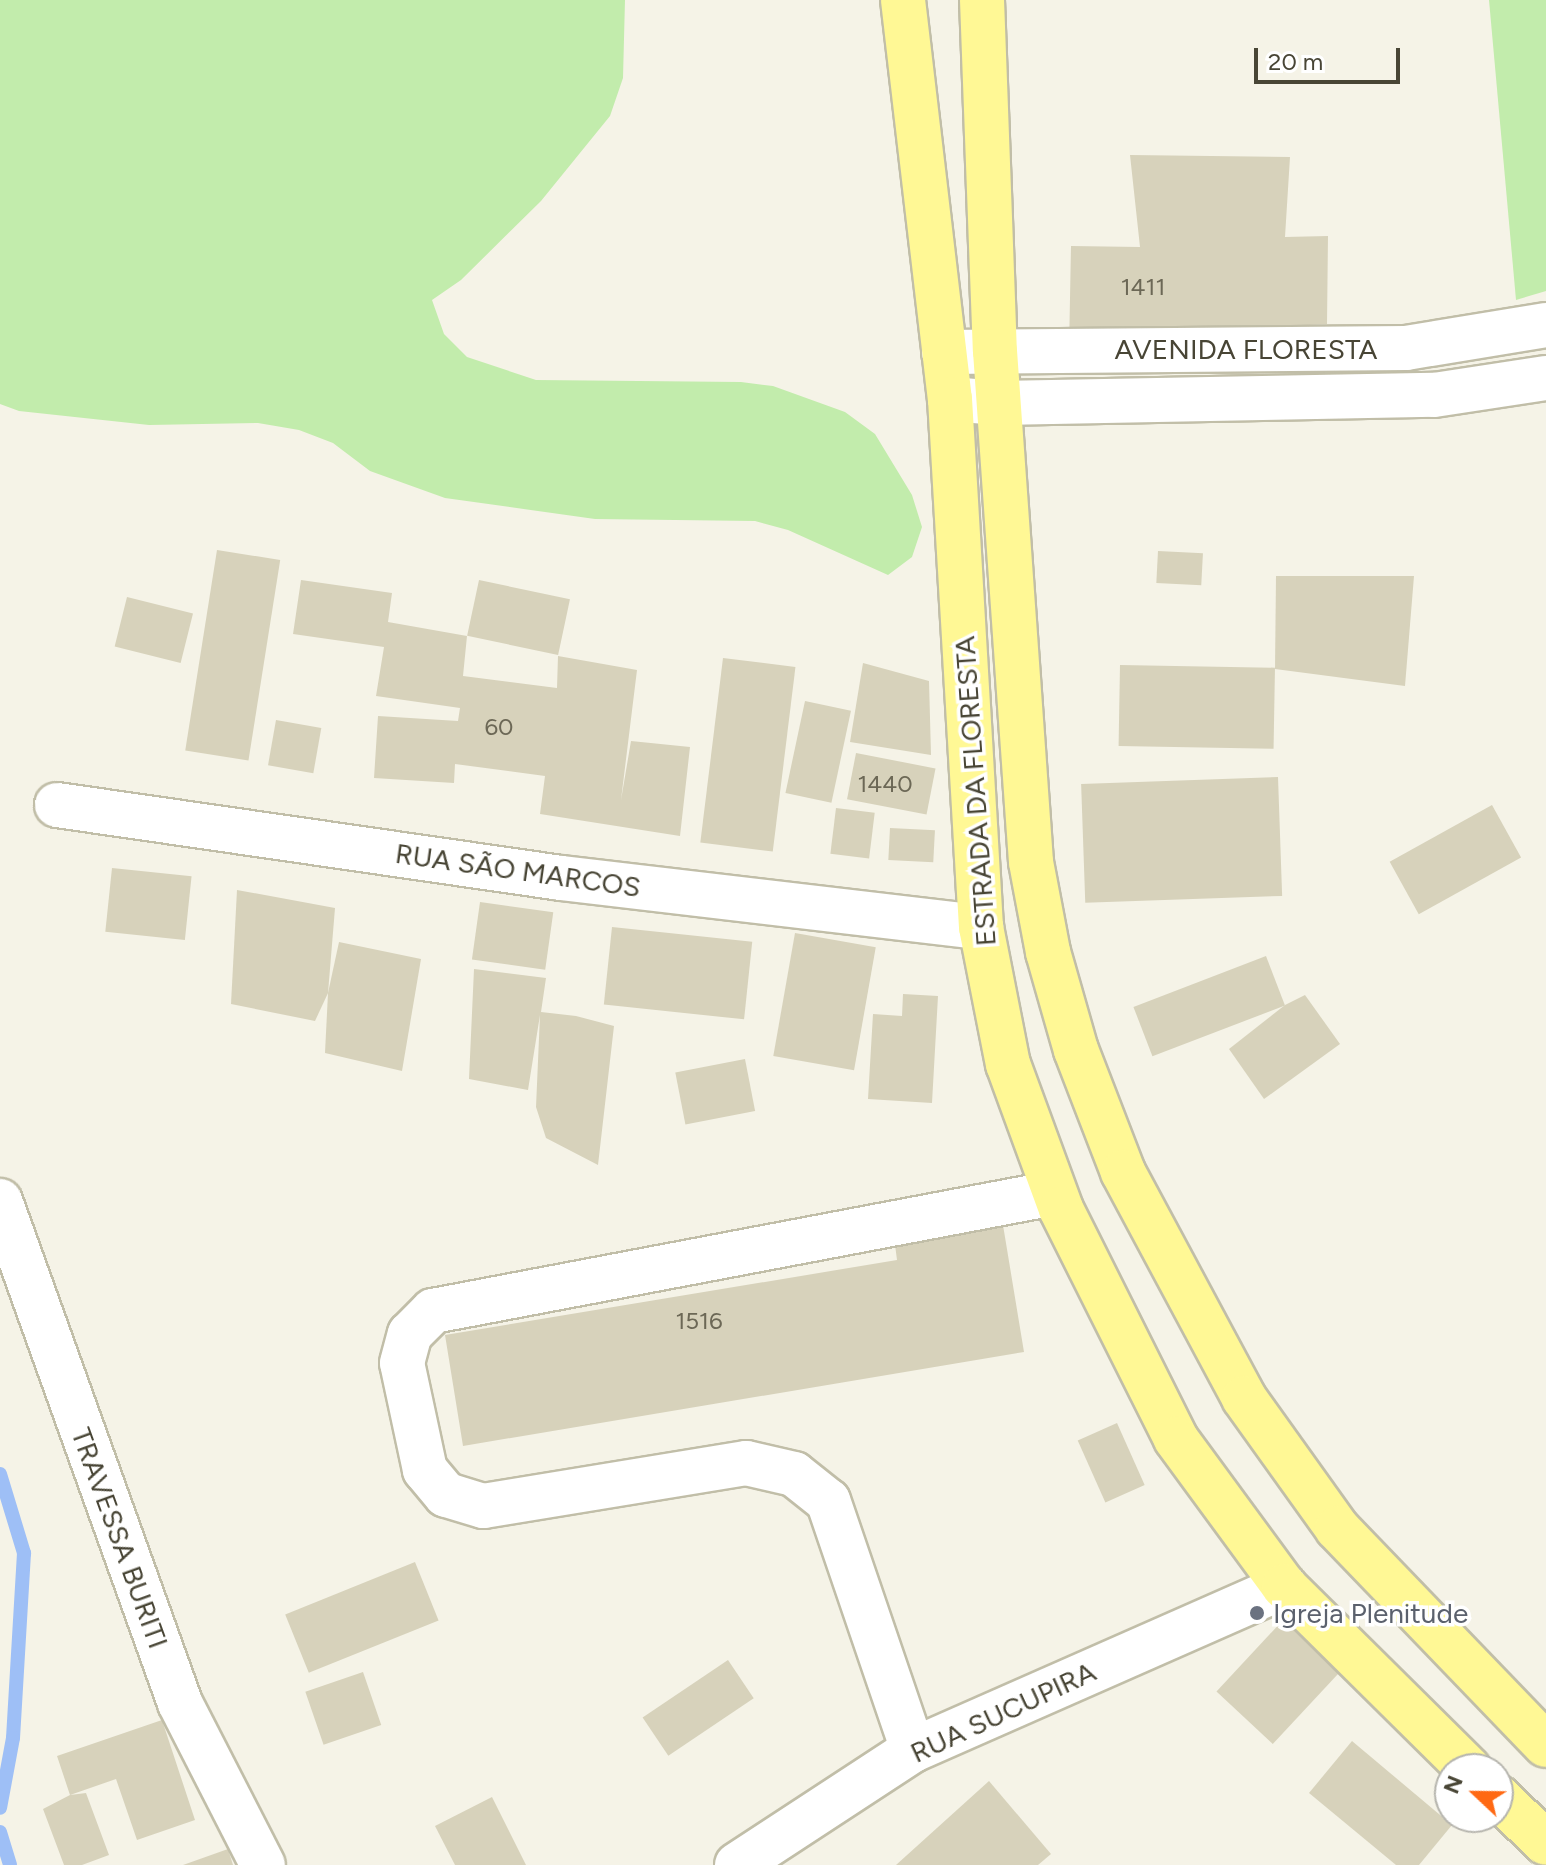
<!DOCTYPE html>
<meta charset="utf-8">
<style>
body{margin:0}
#map{position:relative;width:1546px;height:1865px;overflow:hidden;background:#f5f3e7;font-family:Figtree,sans-serif}
div>[style]{position:absolute}
.green>*{inset:0;background:#c2ecac}
.stream>*{height:14px;margin:-7px;padding:0 7px;transform-origin:7px;border-radius:7px;background:#9ebff6}
.building>*{inset:0;background:#d7d2bb;transform-origin:0 0}
.roads{filter:drop-shadow(2px 0 #c1bea8) drop-shadow(-2px 0 #c1bea8) drop-shadow(0 2px #c1bea8) drop-shadow(0 -2px #c1bea8)}
.minor>*{height:44px;margin:-22px;padding:0 22px;transform-origin:22px;border-radius:22px;background:#fff}
.major>*{height:44px;margin:-22px;padding:0 22px;transform-origin:22px;border-radius:22px;background:#fff895}
.dots>*{width:22px;height:22px;translate:-50% -50%;box-sizing:border-box;border:4px solid #fff;border-radius:50%}
span{translate:-50% -50%;white-space:nowrap;text-align:center;line-height:1.15;-webkit-text-stroke:7px #fff;paint-order:stroke}
.number-label{font-size:24px;color:#6c6856}
.number-label span{-webkit-text-stroke-width:0}
.street-label{font-size:28px;color:#484535}
.worship-label{font-size:28px;color:#5b616d}
.left{translate:0 -50%;text-align:left}
.north{position:absolute;left:1434px;top:1753px;width:80px;height:80px;box-sizing:border-box;background:#fff;border:2px solid #b6b5ae;border-radius:50%;rotate:292deg;font-size:22px;font-weight:700;line-height:32px;text-align:center;color:#484535}
.north::after{content:'';display:block;margin:auto;width:28px;height:36px;background:#ff6913;clip-path:polygon(50% 0,100% 100%,50% 72%,0 100%)}
.scale{position:absolute;left:1254px;top:48px;width:146px;height:36px;box-sizing:border-box;border:4px solid #484535;border-top:0;padding-left:10px;font-size:24px;line-height:28px;white-space:nowrap;color:#484535;-webkit-text-stroke:6px #fff;paint-order:stroke}
</style>
<div id="map">
<div class="green">
<i style="clip-path:polygon(0 0,625px 0,623px 78px,610px 116px,541px 201px,461px 280px,432px 300px,444px 334px,467px 357px,536px 380px,741px 382px,773px 386px,845px 412px,875px 434px,912px 495px,922px 527px,912px 557px,888px 575px,788px 530px,755px 521px,595px 519px,445px 498px,370px 471px,333px 443px,299px 430px,258px 423px,149px 425px,19px 411px,0 404px)"></i>
<i style="clip-path:polygon(1489px 0,1546px 0,1546px 291px,1516px 300px)"></i>
</div>
<div class="stream">
<i style="left:0;top:1474px;width:83px;rotate:73.1deg"></i>
<i style="left:24px;top:1553px;width:185px;rotate:93.4deg"></i>
<i style="left:13px;top:1738px;width:71px;rotate:100.5deg"></i>
<i style="left:0;top:1832px;width:34px;rotate:73deg"></i>
</div>
<div class="building">
<i style="clip-path:polygon(1130px 155px,1290px 157px,1285px 237px,1328px 236px,1327px 324px,1242px 329px,1069px 350px,1071px 246px,1140px 247px)"></i>
<i style="left:217px;top:550px;width:64px;height:203px;rotate:9deg"></i>
<i style="left:1158px;top:551px;width:45px;height:32px;rotate:3deg"></i>
<i style="clip-path:polygon(1276px 576px,1414px 576px,1405px 686px,1275px 669px)"></i>
<i style="clip-path:polygon(301px 580px,392px 593px,388px 622px,467px 636px,463px 676px,557px 688px,558px 656px,637px 670px,621px 800px,631px 741px,690px 747px,680px 836px,540px 814px,545px 776px,455px 764px,454px 783px,374px 778px,378px 716px,458px 721px,460px 708px,376px 696px,384px 647px,293px 634px)"></i>
<i style="left:479px;top:580px;width:93px;height:57px;rotate:12deg"></i>
<i style="left:127px;top:597px;width:68px;height:51px;rotate:14deg"></i>
<i style="left:723px;top:658px;width:73px;height:186px;rotate:7deg"></i>
<i style="clip-path:polygon(863px 663px,929px 681px,931px 755px,850px 742px)"></i>
<i style="left:1120px;top:665px;width:155px;height:81px;rotate:1deg"></i>
<i style="left:805px;top:701px;width:47px;height:94px;rotate:12deg"></i>
<i style="left:276px;top:720px;width:46px;height:46px;rotate:10deg"></i>
<i style="left:856px;top:753px;width:81px;height:47px;rotate:11deg"></i>
<i style="left:1278px;top:777px;width:119px;height:197px;rotate:88deg"></i>
<i style="left:1492px;top:805px;width:60px;height:117px;rotate:61deg"></i>
<i style="left:836px;top:808px;width:39px;height:46px;rotate:7deg"></i>
<i style="left:890px;top:828px;width:45px;height:32px;rotate:3deg"></i>
<i style="left:112px;top:868px;width:80px;height:64px;rotate:6deg"></i>
<i style="clip-path:polygon(237px 890px,335px 908px,328px 993px,315px 1021px,231px 1004px)"></i>
<i style="left:480px;top:902px;width:74px;height:58px;rotate:8deg"></i>
<i style="left:612px;top:927px;width:141px;height:78px;rotate:6deg"></i>
<i style="left:795px;top:933px;width:82px;height:125px;rotate:10deg"></i>
<i style="clip-path:polygon(339px 942px,421px 959px,402px 1071px,325px 1053px,328px 993px)"></i>
<i style="left:1266px;top:956px;width:53px;height:142px;rotate:69deg"></i>
<i style="clip-path:polygon(474px 969px,546px 978px,541px 1012px,576px 1016px,614px 1026px,598px 1165px,546px 1138px,536px 1107px,540px 1015px,528px 1090px,469px 1079px)"></i>
<i style="clip-path:polygon(903px 994px,938px 996px,932px 1103px,868px 1099px,873px 1014px,902px 1016px)"></i>
<i style="clip-path:polygon(1305px 995px,1340px 1044px,1264px 1099px,1229px 1049px,1285px 1005px)"></i>
<i style="left:745px;top:1059px;width:53px;height:71px;rotate:79deg"></i>
<i style="clip-path:polygon(1002px 1219px,1024px 1352px,463px 1446px,445px 1335px,897px 1260px,894px 1237px)"></i>
<i style="left:1117px;top:1423px;width:68px;height:43px;rotate:66deg"></i>
<i style="left:415px;top:1562px;width:63px;height:140px;rotate:68deg"></i>
<i style="left:1284px;top:1619px;width:77px;height:99px;rotate:43deg"></i>
<i style="left:728px;top:1660px;width:46px;height:103px;rotate:56deg"></i>
<i style="left:363px;top:1672px;width:56px;height:61px;rotate:71deg"></i>
<i style="clip-path:polygon(162px 1720px,195px 1820px,137px 1840px,116px 1779px,70px 1795px,86px 1793px,109px 1855px,82px 1865px,64px 1865px,43px 1809px,70px 1795px,57px 1756px)"></i>
<i style="clip-path:polygon(1352px 1741px,1452px 1825px,1419px 1865px,1396px 1865px,1309px 1793px)"></i>
<i style="clip-path:polygon(989px 1781px,1051px 1854px,1038px 1865px,896px 1865px)"></i>
<i style="clip-path:polygon(492px 1797px,526px 1865px,455px 1865px,435px 1826px)"></i>
<i style="clip-path:polygon(228px 1849px,233px 1865px,183px 1865px)"></i>
</div>
<div class="roads">
<div class="minor">
<i style="left:944px;top:352px;width:462px;rotate:-0.5deg"></i>
<i style="left:1406px;top:348px;width:142px;rotate:-9.3deg"></i>
<i style="left:950px;top:399px;width:49px;rotate:4.7deg"></i>
<i style="left:999px;top:403px;width:435px;rotate:-1.1deg"></i>
<i style="left:1434px;top:395px;width:113px;rotate:-8.6deg"></i>
<i style="left:57px;top:805px;width:509px;rotate:8.24deg"></i>
<i style="left:561px;top:878px;width:423px;rotate:6.7deg"></i>
<i style="left:0;top:1201px;width:533px;rotate:70.27deg"></i>
<i style="left:180px;top:1703px;width:182px;rotate:62.9deg"></i>
<i style="left:913px;top:1750px;width:263px;rotate:-108.8deg"></i>
<i style="left:828px;top:1501px;width:43px;rotate:-141.5deg"></i>
<i style="left:794px;top:1474px;width:49px;rotate:-167.1deg"></i>
<i style="left:746px;top:1463px;width:266px;rotate:170.7deg"></i>
<i style="left:483px;top:1506px;width:39px;rotate:-163deg"></i>
<i style="left:446px;top:1495px;width:33px;rotate:-130deg"></i>
<i style="left:425px;top:1470px;width:109px;rotate:-102.1deg"></i>
<i style="left:402px;top:1363px;width:30px;rotate:-75deg"></i>
<i style="left:410px;top:1334px;width:33px;rotate:-45deg"></i>
<i style="left:433px;top:1311px;width:632px;rotate:-10.76deg"></i>
<i style="left:737px;top:1865px;width:210px;rotate:-33.2deg"></i>
<i style="left:913px;top:1750px;width:406px;rotate:-23.8deg"></i>
</div>
<div class="major">
<i style="left:903px;top:0;width:402px;rotate:83.3deg"></i>
<i style="left:950px;top:399px;width:529px;rotate:86.64deg"></i>
<i style="left:981px;top:927px;width:140px;rotate:78.9deg"></i>
<i style="left:1008px;top:1064px;width:154px;rotate:69.9deg"></i>
<i style="left:1061px;top:1209px;width:257px;rotate:63.4deg"></i>
<i style="left:1176px;top:1439px;width:182px;rotate:53.7deg"></i>
<i style="left:1284px;top:1586px;width:260px;rotate:44.7deg"></i>
<i style="left:982px;top:0;width:351px;rotate:87.9deg"></i>
<i style="left:995px;top:351px;width:512px;rotate:85.97deg"></i>
<i style="left:1031px;top:862px;width:92px;rotate:79.3deg"></i>
<i style="left:1048px;top:952px;width:102px;rotate:74.1deg"></i>
<i style="left:1076px;top:1050px;width:131px;rotate:68.9deg"></i>
<i style="left:1123px;top:1172px;width:256px;rotate:61.8deg"></i>
<i style="left:1244px;top:1398px;width:160px;rotate:54.4deg"></i>
<i style="left:1337px;top:1528px;width:301px;rotate:46.1deg"></i>
<i style="left:1498px;top:1797px;width:66px;rotate:43.8deg"></i>
</div>
</div>
<div class="dots">
<i style="left:1257px;top:1613px;background:#6b7280"></i>
</div>
<div class="number-label">
<span style="left:1143px;top:287px">1411</span>
<span style="left:499px;top:727px">60</span>
<span style="left:885px;top:784px">1440</span>
<span style="left:699px;top:1321px">1516</span>
</div>
<div class="street-label">
<span style="left:1246px;top:349px">AVENIDA FLORESTA</span>
<span style="left:975px;top:791px;rotate:-94deg">ESTRADA DA FLORESTA</span>
<span style="left:518px;top:870px;rotate:8deg">RUA SÃO MARCOS</span>
<span style="left:120px;top:1538px;rotate:70deg">TRAVESSA BURITI</span>
<span style="left:1003px;top:1712px;rotate:-25deg">RUA SUCUPIRA</span>
</div>
<div class="worship-label">
<span class="left" style="left:1273px;top:1613px">Igreja Plenitude</span>
</div>
<div class="north">N</div>
<div class="scale">20 m</div>
</div>
